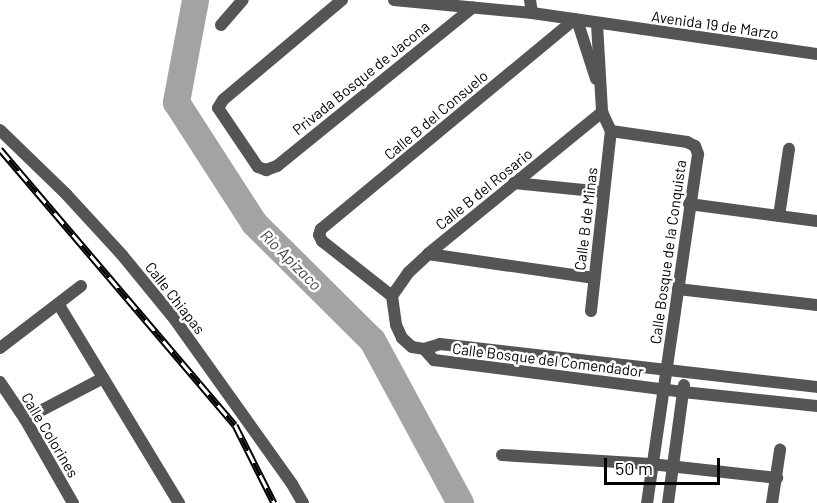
<!DOCTYPE html>
<meta charset="utf-8">
<style>
body{margin:0}
#map{position:relative;width:817px;height:503px;overflow:hidden;background:#fff;font-family:Barlow,sans-serif}
div>[style]{position:absolute}
.river>*{height:27px;margin:-13.5px;padding:0 13.5px;transform-origin:13.5px;border-radius:13.5px;background:#a3a3a3}
.street>*{height:12px;margin:-6px;padding:0 6px;transform-origin:6px;border-radius:6px;background:#555}
.rail>*{height:7px;margin-top:-3.5px;transform-origin:0;background:repeating-linear-gradient(90deg,#fff 0 14px,#000 0 28px);box-sizing:border-box;border-block:2px solid #000}
span{translate:-50% -50%;white-space:nowrap;text-align:center;line-height:1.15;-webkit-text-stroke:5px #fff;paint-order:stroke}
.street-label{font-size:15px;color:#000}
.water-label{font-size:16px;color:#444;font-style:italic}
.scale{position:absolute;left:604px;top:458px;width:116px;height:27px;box-sizing:border-box;border:3px solid #000;border-top:0;padding-left:8px;font-size:18px;line-height:21px;white-space:nowrap;color:#000;-webkit-text-stroke:4px #fff;paint-order:stroke}
</style>
<div id="map">
<div class="river">
<i style="left:195px;top:0;width:104px;rotate:100.6deg"></i>
<i style="left:176px;top:102px;width:144px;rotate:57.2deg"></i>
<i style="left:254px;top:223px;width:166px;rotate:44.8deg"></i>
<i style="left:372px;top:340px;width:185px;rotate:61.6deg"></i>
</div>
<div class="street">
<i style="left:342px;top:0;width:155px;rotate:140deg"></i>
<i style="left:223px;top:100px;width:9px;rotate:122deg"></i>
<i style="left:218px;top:108px;width:71px;rotate:55.9deg"></i>
<i style="left:258px;top:167px;width:9px;rotate:21deg"></i>
<i style="left:266px;top:170px;width:12px;rotate:-20deg"></i>
<i style="left:277px;top:166px;width:252px;rotate:-39deg"></i>
<i style="left:394px;top:0;width:139px;rotate:5.4deg"></i>
<i style="left:532px;top:13px;width:288px;rotate:8.2deg"></i>
<i style="left:530px;top:0;width:13px;rotate:81deg"></i>
<i style="left:575px;top:19px;width:330px;rotate:140.4deg"></i>
<i style="left:321px;top:229px;width:6px;rotate:108deg"></i>
<i style="left:319px;top:235px;width:7px;rotate:63deg"></i>
<i style="left:322px;top:241px;width:89px;rotate:38.2deg"></i>
<i style="left:392px;top:296px;width:29px;rotate:82deg"></i>
<i style="left:396px;top:325px;width:14px;rotate:65deg"></i>
<i style="left:402px;top:338px;width:13px;rotate:42deg"></i>
<i style="left:412px;top:347px;width:12px;rotate:9deg"></i>
<i style="left:424px;top:349px;width:17px;rotate:-17deg"></i>
<i style="left:440px;top:344px;width:379px;rotate:6.5deg"></i>
<i style="left:577px;top:20px;width:62px;rotate:72.1deg"></i>
<i style="left:597px;top:24px;width:88px;rotate:86.7deg"></i>
<i style="left:602px;top:112px;width:21px;rotate:65deg"></i>
<i style="left:611px;top:131px;width:77px;rotate:8.2deg"></i>
<i style="left:687px;top:142px;width:9px;rotate:27deg"></i>
<i style="left:695px;top:146px;width:9px;rotate:69deg"></i>
<i style="left:698px;top:154px;width:353px;rotate:98.3deg"></i>
<i style="left:221px;top:25px;width:33px;rotate:-49deg"></i>
<i style="left:0;top:130px;width:92px;rotate:44.1deg"></i>
<i style="left:66px;top:194px;width:83px;rotate:47.4deg"></i>
<i style="left:122px;top:255px;width:80px;rotate:50.6deg"></i>
<i style="left:173px;top:317px;width:205px;rotate:54.5deg"></i>
<i style="left:292px;top:484px;width:22px;rotate:60deg"></i>
<i style="left:514px;top:183px;width:90px;rotate:5.7deg"></i>
<i style="left:689px;top:204px;width:129px;rotate:7.6deg"></i>
<i style="left:779px;top:216px;width:68px;rotate:-81.5deg"></i>
<i style="left:428px;top:254px;width:168px;rotate:8.2deg"></i>
<i style="left:678px;top:289px;width:140px;rotate:6.6deg"></i>
<i style="left:392px;top:296px;width:29px;rotate:-55deg"></i>
<i style="left:409px;top:272px;width:26px;rotate:-43deg"></i>
<i style="left:428px;top:254px;width:225px;rotate:-39.2deg"></i>
<i style="left:59px;top:305px;width:232px;rotate:58.8deg"></i>
<i style="left:591px;top:311px;width:181px;rotate:-83.7deg"></i>
<i style="left:0;top:348px;width:102px;rotate:-37.4deg"></i>
<i style="left:424px;top:349px;width:15px;rotate:48deg"></i>
<i style="left:434px;top:360px;width:251px;rotate:7.3deg"></i>
<i style="left:683px;top:392px;width:135px;rotate:6deg"></i>
<i style="left:0;top:382px;width:45px;rotate:56deg"></i>
<i style="left:25px;top:419px;width:97px;rotate:60.3deg"></i>
<i style="left:25px;top:419px;width:88px;rotate:-27.7deg"></i>
<i style="left:502px;top:455px;width:149px;rotate:3.5deg"></i>
<i style="left:651px;top:464px;width:127px;rotate:6.3deg"></i>
<i style="left:668px;top:503px;width:119px;rotate:-82.3deg"></i>
<i style="left:772px;top:503px;width:54px;rotate:-81.4deg"></i>
</div>
<div class="rail">
<i style="left:0;top:149px;width:362px;rotate:49.6deg"></i>
<i style="left:235px;top:425px;width:87px;rotate:63.4deg"></i>
</div>
<div class="street-label">
<span style="left:715px;top:25px;rotate:8deg">Avenida 19 de Marzo</span>
<span style="left:361px;top:78px;rotate:-39deg">Privada Bosque de Jacona</span>
<span style="left:436px;top:115px;rotate:-40deg">Calle B del Consuelo</span>
<span style="left:484px;top:189px;rotate:-39deg">Calle B del Rosario</span>
<span style="left:586px;top:219px;rotate:-83deg">Calle B de Minas</span>
<span style="left:668px;top:252px;rotate:-82deg">Calle Bosque de la Conquista</span>
<span style="left:175px;top:298px;rotate:52deg">Calle Chiapas</span>
<span style="left:548px;top:360px;rotate:7deg">Calle Bosque del Comendador</span>
<span style="left:50px;top:435px;rotate:59deg">Calle Colorines</span>
</div>
<div class="water-label">
<span style="left:291px;top:260px;rotate:45deg">Río Apizaco</span>
</div>
<div class="scale">50 m</div>
</div>
